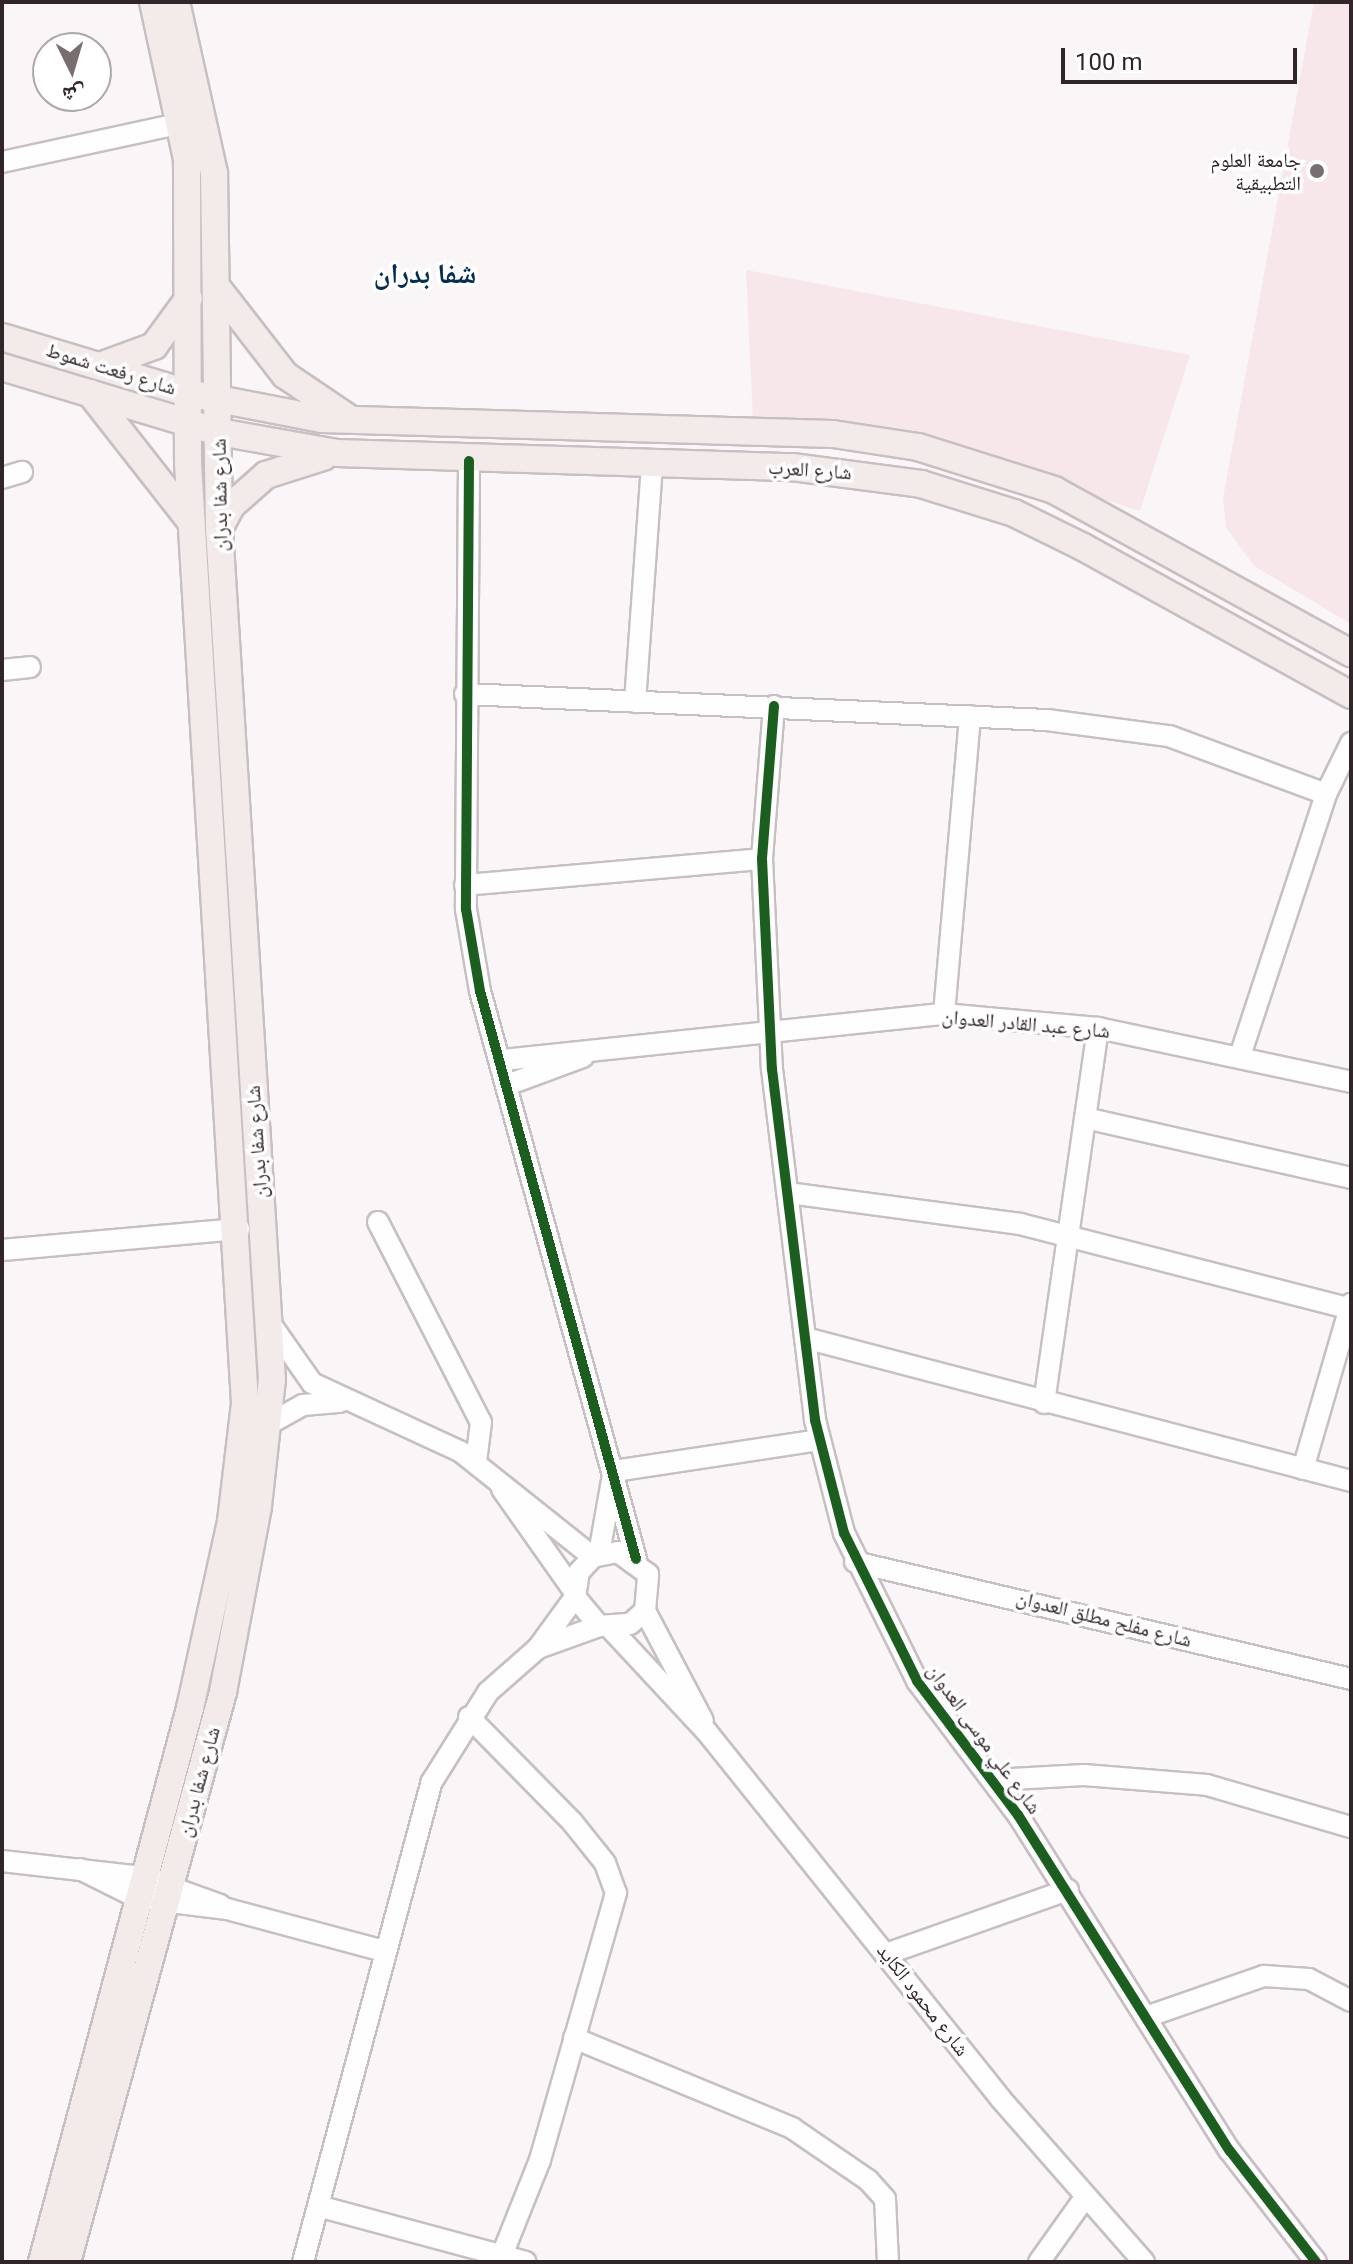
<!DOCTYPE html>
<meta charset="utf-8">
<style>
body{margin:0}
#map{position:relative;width:1353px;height:2264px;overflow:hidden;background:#faf5f7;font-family:Roboto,"Noto Naskh Arabic",sans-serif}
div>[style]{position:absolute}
.built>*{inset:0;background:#f7e7eb}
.roads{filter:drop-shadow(2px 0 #c7bfc1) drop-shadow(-2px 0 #c7bfc1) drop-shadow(0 2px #c7bfc1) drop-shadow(0 -2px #c7bfc1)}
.minor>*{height:20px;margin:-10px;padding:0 10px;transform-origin:10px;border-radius:10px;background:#fefefe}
.major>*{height:26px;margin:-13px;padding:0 13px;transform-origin:13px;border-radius:13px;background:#f3eaea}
.cycleway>*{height:10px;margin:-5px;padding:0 5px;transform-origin:5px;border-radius:5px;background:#1b5e20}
.dots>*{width:22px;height:22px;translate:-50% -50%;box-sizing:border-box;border:4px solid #fff;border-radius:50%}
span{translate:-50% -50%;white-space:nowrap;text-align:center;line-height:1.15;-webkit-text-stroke:7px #fff;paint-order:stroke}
.poi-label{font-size:20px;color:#302528}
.right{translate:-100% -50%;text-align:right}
.street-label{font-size:20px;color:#302528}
.district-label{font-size:28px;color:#032d51;font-weight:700}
.frame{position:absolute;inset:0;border:4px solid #302528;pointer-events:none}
.north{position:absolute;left:32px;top:32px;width:80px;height:80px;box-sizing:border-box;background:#fff;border:2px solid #aca8a9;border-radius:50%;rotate:175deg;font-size:22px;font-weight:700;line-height:32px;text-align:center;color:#302528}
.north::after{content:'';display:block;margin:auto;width:28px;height:36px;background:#776e70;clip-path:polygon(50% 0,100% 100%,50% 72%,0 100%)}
.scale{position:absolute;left:1061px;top:48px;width:236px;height:36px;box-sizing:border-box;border:4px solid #302528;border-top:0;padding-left:10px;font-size:24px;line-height:28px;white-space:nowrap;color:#302528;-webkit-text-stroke:6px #fff;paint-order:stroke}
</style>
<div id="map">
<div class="built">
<i style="clip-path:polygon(1314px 2px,1351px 2px,1351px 624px,1254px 566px,1226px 527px,1223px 498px)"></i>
<i style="clip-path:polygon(746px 270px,1190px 355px,1140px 511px,885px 433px,753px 421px)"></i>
</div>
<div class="roads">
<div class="minor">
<i style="left:2px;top:162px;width:184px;rotate:-12.2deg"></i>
<i style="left:469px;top:461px;width:448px;rotate:90.4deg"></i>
<i style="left:466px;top:909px;width:83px;rotate:80.3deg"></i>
<i style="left:480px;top:991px;width:589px;rotate:74.64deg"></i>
<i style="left:2px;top:478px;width:21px;rotate:-17deg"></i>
<i style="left:2px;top:670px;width:28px;rotate:-6deg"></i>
<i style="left:465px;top:694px;width:583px;rotate:2.56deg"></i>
<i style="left:1047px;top:720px;width:123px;rotate:7.5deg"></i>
<i style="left:1169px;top:736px;width:167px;rotate:20.3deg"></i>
<i style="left:635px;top:702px;width:239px;rotate:-85.9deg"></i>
<i style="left:774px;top:706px;width:153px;rotate:94.5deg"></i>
<i style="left:762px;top:859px;width:210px;rotate:87.3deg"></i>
<i style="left:772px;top:1069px;width:354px;rotate:83deg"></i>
<i style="left:815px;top:1420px;width:117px;rotate:75.6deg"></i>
<i style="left:844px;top:1533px;width:165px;rotate:63.7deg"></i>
<i style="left:917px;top:1681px;width:168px;rotate:53deg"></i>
<i style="left:1018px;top:1815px;width:397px;rotate:57.8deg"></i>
<i style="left:1230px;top:2151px;width:140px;rotate:52.2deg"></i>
<i style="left:465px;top:885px;width:298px;rotate:-5deg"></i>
<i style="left:944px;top:1014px;width:299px;rotate:-85deg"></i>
<i style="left:1240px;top:1056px;width:276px;rotate:-71.8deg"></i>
<i style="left:1326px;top:794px;width:57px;rotate:-63.9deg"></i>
<i style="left:503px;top:1060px;width:443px;rotate:-6deg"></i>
<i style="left:944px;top:1014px;width:155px;rotate:5.2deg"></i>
<i style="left:1098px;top:1028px;width:259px;rotate:12deg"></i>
<i style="left:510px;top:1084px;width:78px;rotate:-20.3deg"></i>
<i style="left:1085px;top:1118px;width:273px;rotate:12.7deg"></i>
<i style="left:788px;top:1193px;width:234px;rotate:7.6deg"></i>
<i style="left:1020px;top:1224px;width:342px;rotate:14.4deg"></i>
<i style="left:378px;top:1222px;width:225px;rotate:62.8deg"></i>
<i style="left:481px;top:1422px;width:40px;rotate:97.1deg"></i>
<i style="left:2px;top:1250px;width:238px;rotate:-5.1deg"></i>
<i style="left:272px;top:1326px;width:70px;rotate:54.9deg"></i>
<i style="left:312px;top:1383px;width:164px;rotate:24.8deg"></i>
<i style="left:461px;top:1452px;width:169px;rotate:38.5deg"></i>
<i style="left:805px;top:1338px;width:564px;rotate:14.68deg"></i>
<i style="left:1044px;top:1403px;width:379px;rotate:-81.8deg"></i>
<i style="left:267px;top:1425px;width:41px;rotate:-29.1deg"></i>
<i style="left:303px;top:1405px;width:38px;rotate:-5deg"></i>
<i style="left:1303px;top:1469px;width:172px;rotate:-73.8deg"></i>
<i style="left:614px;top:1471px;width:207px;rotate:-8.6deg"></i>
<i style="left:502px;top:1489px;width:125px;rotate:54.8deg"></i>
<i style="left:599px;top:1554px;width:80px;rotate:-80deg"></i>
<i style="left:855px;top:1562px;width:510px;rotate:13.27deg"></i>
<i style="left:645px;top:1611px;width:124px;rotate:62.2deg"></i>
<i style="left:610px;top:1628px;width:142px;rotate:47deg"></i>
<i style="left:707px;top:1732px;width:469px;rotate:51.3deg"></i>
<i style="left:1000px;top:2098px;width:218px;rotate:48.7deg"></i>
<i style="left:538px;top:1648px;width:65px;rotate:-19.8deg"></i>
<i style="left:599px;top:1626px;width:31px;rotate:-4deg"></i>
<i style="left:630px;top:1624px;width:20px;rotate:-41deg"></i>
<i style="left:645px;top:1611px;width:37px;rotate:-85deg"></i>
<i style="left:648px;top:1574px;width:37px;rotate:-144deg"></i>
<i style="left:618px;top:1552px;width:25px;rotate:169deg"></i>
<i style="left:593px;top:1557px;width:21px;rotate:133deg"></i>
<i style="left:579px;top:1572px;width:25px;rotate:99deg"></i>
<i style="left:575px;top:1597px;width:38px;rotate:50deg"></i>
<i style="left:469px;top:1717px;width:148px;rotate:45.5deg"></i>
<i style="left:573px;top:1823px;width:51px;rotate:51.3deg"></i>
<i style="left:605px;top:1863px;width:32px;rotate:70deg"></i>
<i style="left:616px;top:1893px;width:278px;rotate:105.9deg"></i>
<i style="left:540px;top:2160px;width:102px;rotate:111.8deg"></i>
<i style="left:994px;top:1780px;width:90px;rotate:-3.2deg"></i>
<i style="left:1084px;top:1775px;width:123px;rotate:4.6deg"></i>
<i style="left:1207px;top:1785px;width:150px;rotate:16.3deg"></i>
<i style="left:2px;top:1861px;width:141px;rotate:6.5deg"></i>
<i style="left:142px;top:1877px;width:83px;rotate:19.7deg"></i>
<i style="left:80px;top:1869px;width:65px;rotate:26.6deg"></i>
<i style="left:138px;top:1898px;width:90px;rotate:7deg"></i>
<i style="left:227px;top:1909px;width:163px;rotate:15deg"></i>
<i style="left:886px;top:1954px;width:193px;rotate:-19.4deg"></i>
<i style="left:1146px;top:2017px;width:125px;rotate:-19.2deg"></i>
<i style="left:1264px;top:1976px;width:45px;rotate:3.8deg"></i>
<i style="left:1309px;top:1979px;width:47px;rotate:27.6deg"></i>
<i style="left:574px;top:2038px;width:236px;rotate:22.4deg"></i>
<i style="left:792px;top:2128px;width:92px;rotate:34.4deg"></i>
<i style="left:868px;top:2180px;width:25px;rotate:48deg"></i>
<i style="left:885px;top:2199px;width:63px;rotate:87.3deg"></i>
<i style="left:318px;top:2206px;width:215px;rotate:15.1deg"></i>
<i style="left:303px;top:2262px;width:496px;rotate:-75deg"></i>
<i style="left:431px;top:1783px;width:107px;rotate:-57.9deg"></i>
<i style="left:488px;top:1692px;width:67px;rotate:-41.3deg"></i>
<i style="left:538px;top:1648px;width:63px;rotate:-54deg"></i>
<i style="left:1039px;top:2262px;width:77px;rotate:-54.5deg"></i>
</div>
<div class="major">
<i style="left:219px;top:290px;width:108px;rotate:52.2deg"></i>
<i style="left:285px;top:375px;width:78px;rotate:34.1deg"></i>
<i style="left:2px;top:337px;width:193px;rotate:16.8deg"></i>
<i style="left:187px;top:393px;width:137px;rotate:10.9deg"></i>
<i style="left:322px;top:419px;width:511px;rotate:1.68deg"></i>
<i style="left:833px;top:434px;width:86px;rotate:8.7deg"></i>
<i style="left:918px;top:447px;width:143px;rotate:17.5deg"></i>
<i style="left:1054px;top:490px;width:339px;rotate:28.8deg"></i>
<i style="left:100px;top:366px;width:58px;rotate:-20.3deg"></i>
<i style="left:154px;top:346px;width:59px;rotate:-53.9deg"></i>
<i style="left:2px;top:367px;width:227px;rotate:16.7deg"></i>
<i style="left:219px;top:432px;width:120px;rotate:10.1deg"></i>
<i style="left:337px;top:453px;width:455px;rotate:1.8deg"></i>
<i style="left:792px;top:467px;width:130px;rotate:7.5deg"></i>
<i style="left:921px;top:484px;width:97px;rotate:17.3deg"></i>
<i style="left:1014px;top:513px;width:77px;rotate:26.2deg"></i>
<i style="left:1083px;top:547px;width:306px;rotate:28.9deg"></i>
<i style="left:90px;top:393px;width:164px;rotate:51.9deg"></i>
<i style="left:219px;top:529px;width:27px;rotate:-62deg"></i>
<i style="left:232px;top:505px;width:45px;rotate:-41.4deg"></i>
<i style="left:266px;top:475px;width:60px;rotate:-17.5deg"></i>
<i style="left:42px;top:2262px;width:573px;rotate:-75.04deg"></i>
<i style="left:190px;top:1708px;width:191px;rotate:-77.6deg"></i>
<i style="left:231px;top:1521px;width:119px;rotate:-83.2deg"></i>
<i style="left:245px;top:1403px;width:942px;rotate:-93.47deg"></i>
<i style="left:188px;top:463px;width:304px;rotate:-90.2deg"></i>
<i style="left:187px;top:159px;width:161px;rotate:-102.2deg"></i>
<i style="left:67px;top:2262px;width:591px;rotate:-74.69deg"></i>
<i style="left:223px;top:1692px;width:189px;rotate:-79.3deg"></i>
<i style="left:258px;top:1506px;width:127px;rotate:-83.7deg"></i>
<i style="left:272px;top:1380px;width:853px;rotate:-93.56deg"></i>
<i style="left:219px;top:529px;width:356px;rotate:-90.8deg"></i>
<i style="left:214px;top:173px;width:175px;rotate:-102.5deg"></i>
</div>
</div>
<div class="cycleway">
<i style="left:469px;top:461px;width:448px;rotate:90.4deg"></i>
<i style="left:466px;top:909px;width:83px;rotate:80.3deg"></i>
<i style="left:480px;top:991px;width:589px;rotate:74.64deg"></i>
<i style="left:774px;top:706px;width:153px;rotate:94.5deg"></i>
<i style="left:762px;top:859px;width:210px;rotate:87.3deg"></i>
<i style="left:772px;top:1069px;width:354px;rotate:83deg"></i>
<i style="left:815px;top:1420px;width:117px;rotate:75.6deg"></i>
<i style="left:844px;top:1533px;width:165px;rotate:63.7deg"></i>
<i style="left:917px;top:1681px;width:168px;rotate:53deg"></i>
<i style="left:1018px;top:1815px;width:397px;rotate:57.8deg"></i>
<i style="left:1230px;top:2151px;width:140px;rotate:52.2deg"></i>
</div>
<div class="dots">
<i style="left:1317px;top:171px;background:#776e70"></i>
</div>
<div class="poi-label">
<span class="right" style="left:1301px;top:172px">جامعة العلوم<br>التطبيقية</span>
</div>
<div class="street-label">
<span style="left:111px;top:369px;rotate:17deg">شارع رفعت شموط</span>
<span style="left:810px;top:470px;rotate:4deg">شارع العرب</span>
<span style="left:220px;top:495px;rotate:-91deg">شارع شفا بدران</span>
<span style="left:1026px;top:1024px;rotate:5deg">شارع عبد القادر العدوان</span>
<span style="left:257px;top:1142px;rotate:-94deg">شارع شفا بدران</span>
<span style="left:1104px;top:1619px;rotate:14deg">شارع مفلح مطلق العدوان</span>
<span style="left:984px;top:1739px;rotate:54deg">شارع علي موسى العدوان</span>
<span style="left:199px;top:1782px;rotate:-75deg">شارع شفا بدران</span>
<span style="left:923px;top:2000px;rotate:52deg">شارع محمود الكايد</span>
</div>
<div class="district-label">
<span style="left:425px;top:274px">شفا بدران</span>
</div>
<div class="frame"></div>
<div class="north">ش</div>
<div class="scale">100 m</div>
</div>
